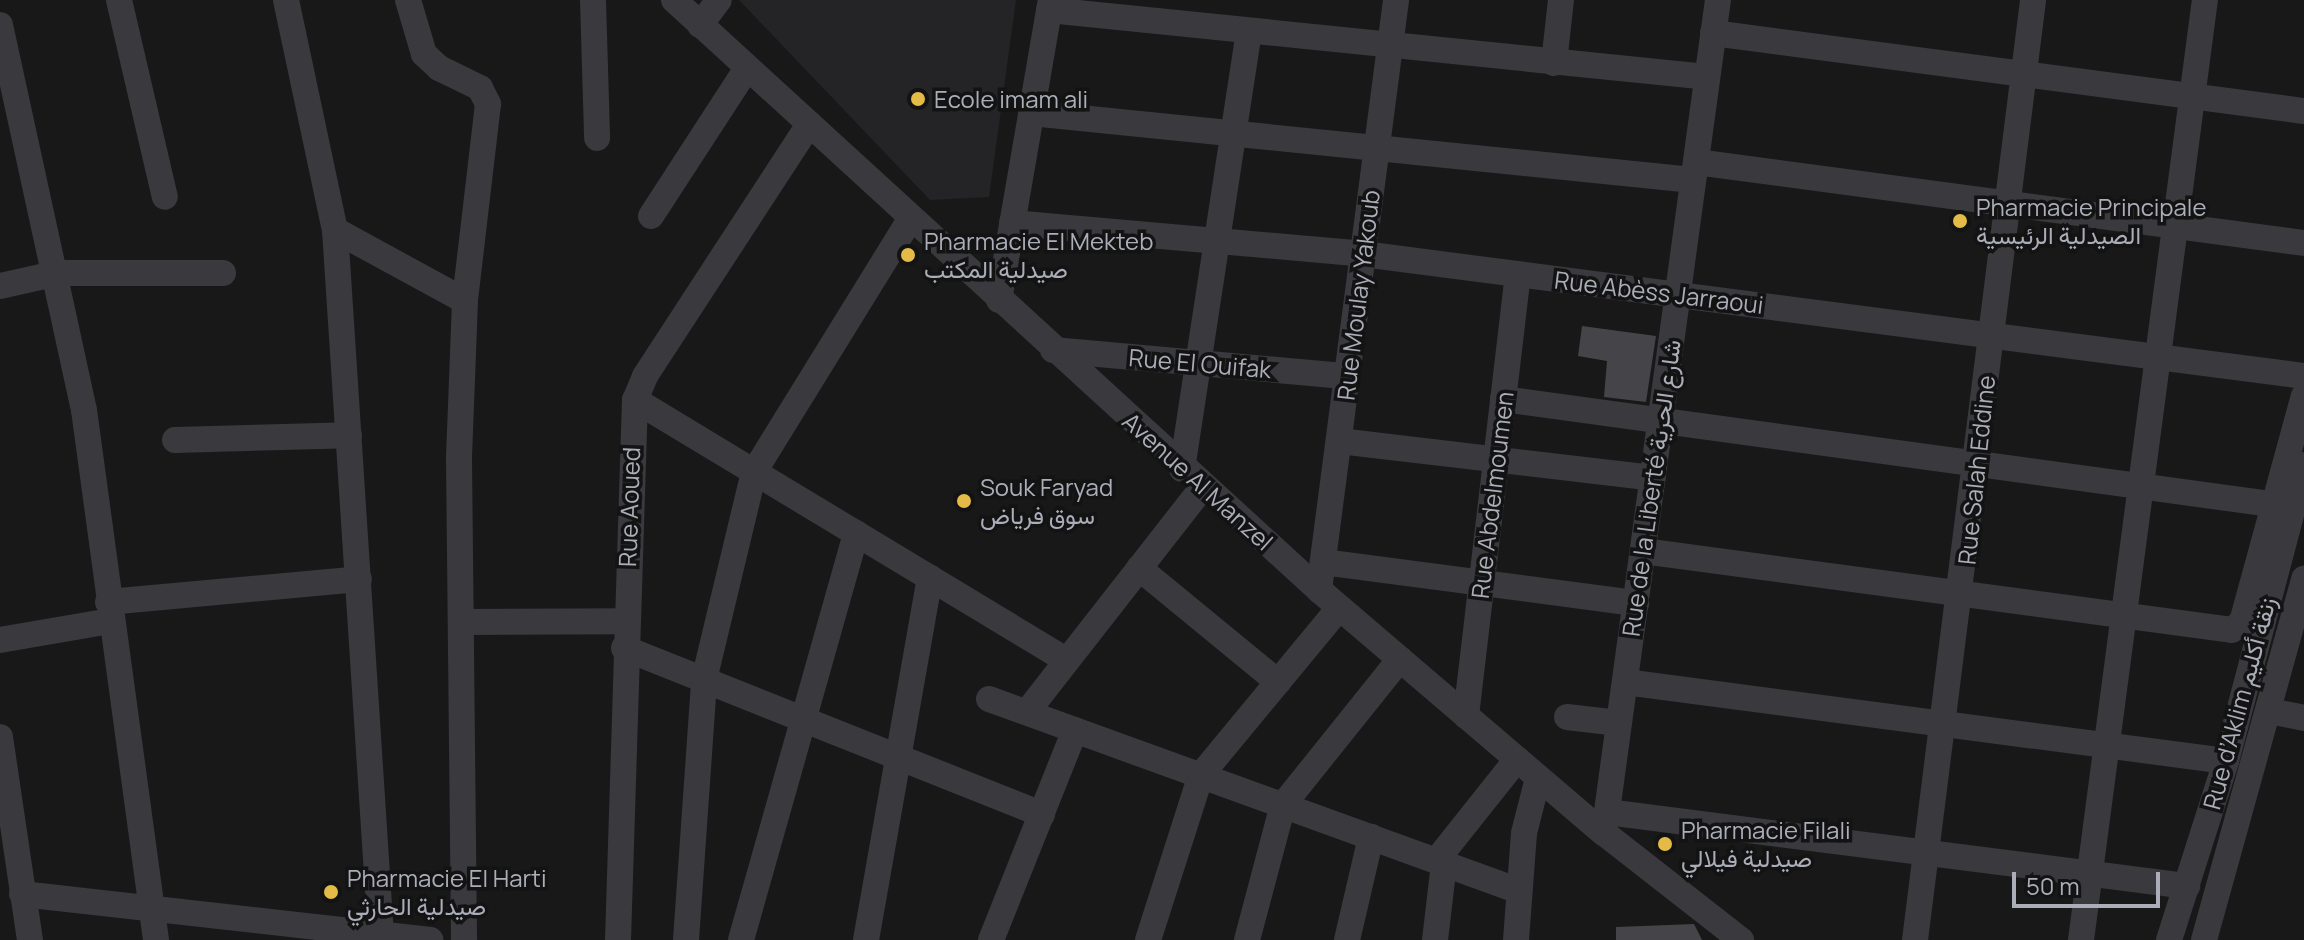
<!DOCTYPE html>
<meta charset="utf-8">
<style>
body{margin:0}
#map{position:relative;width:2304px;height:940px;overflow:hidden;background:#181819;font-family:Manrope,Vazirmatn,sans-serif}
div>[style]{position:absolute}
.built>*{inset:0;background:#242426}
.building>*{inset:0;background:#454549}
.minor>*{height:26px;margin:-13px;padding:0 13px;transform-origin:13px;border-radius:13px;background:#39393e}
.dots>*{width:22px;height:22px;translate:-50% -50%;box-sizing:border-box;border:4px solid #131314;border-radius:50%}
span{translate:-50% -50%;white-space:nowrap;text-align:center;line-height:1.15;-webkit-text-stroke:7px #131314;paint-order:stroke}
.poi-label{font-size:24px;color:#abaeb8}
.left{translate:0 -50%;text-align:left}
.street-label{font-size:24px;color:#abaeb8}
.scale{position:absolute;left:2012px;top:872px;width:148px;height:36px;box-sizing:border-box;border:4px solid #abaeb8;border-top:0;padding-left:10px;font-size:24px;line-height:28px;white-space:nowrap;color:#abaeb8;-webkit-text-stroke:6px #131314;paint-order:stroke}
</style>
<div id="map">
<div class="built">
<i style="clip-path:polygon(739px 0,1016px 0,989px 197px,930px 200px)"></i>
</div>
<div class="building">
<i style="clip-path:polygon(1582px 326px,1656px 336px,1646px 402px,1604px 397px,1607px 361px,1578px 356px)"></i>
<i style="clip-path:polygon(1694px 924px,1702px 940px,1616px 940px,1616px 927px)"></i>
</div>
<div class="minor">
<i style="left:119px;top:0;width:202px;rotate:76.9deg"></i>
<i style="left:286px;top:0;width:235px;rotate:78deg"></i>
<i style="left:335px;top:230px;width:706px;rotate:86.27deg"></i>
<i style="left:408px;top:0;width:56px;rotate:73.5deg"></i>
<i style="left:424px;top:54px;width:21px;rotate:43deg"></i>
<i style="left:439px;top:68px;width:46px;rotate:26deg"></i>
<i style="left:480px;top:88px;width:18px;rotate:63deg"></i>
<i style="left:488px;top:104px;width:198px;rotate:96.7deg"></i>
<i style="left:465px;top:301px;width:158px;rotate:92.2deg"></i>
<i style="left:459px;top:459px;width:481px;rotate:89.4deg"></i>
<i style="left:593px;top:0;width:138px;rotate:88.3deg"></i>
<i style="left:674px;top:0;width:874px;rotate:42.45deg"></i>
<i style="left:1319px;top:590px;width:375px;rotate:40.5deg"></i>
<i style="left:1604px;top:833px;width:174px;rotate:38deg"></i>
<i style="left:1049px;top:10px;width:661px;rotate:5.81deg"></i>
<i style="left:0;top:25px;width:394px;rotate:77.7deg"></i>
<i style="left:84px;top:410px;width:535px;rotate:82.26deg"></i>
<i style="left:700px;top:25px;width:31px;rotate:-53deg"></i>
<i style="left:1713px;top:33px;width:596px;rotate:7.52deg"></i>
<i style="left:1554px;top:63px;width:63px;rotate:-83.7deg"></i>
<i style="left:1031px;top:113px;width:665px;rotate:5.78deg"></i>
<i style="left:1696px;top:162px;width:613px;rotate:7.59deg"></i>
<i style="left:651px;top:216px;width:176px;rotate:-57deg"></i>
<i style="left:1012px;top:223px;width:352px;rotate:5deg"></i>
<i style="left:1363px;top:254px;width:949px;rotate:7.39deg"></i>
<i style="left:335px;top:230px;width:148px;rotate:28.6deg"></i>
<i style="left:0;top:286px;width:59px;rotate:-12.6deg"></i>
<i style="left:58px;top:273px;width:165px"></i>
<i style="left:999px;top:300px;width:304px;rotate:-80.2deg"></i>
<i style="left:1053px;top:350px;width:295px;rotate:5.1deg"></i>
<i style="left:1503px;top:399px;width:796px;rotate:7.79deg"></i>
<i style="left:635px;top:400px;width:503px;rotate:31.1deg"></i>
<i style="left:175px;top:440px;width:174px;rotate:-1.6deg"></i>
<i style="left:1339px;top:441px;width:316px;rotate:6.7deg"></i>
<i style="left:1182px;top:469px;width:442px;rotate:-81.3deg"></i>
<i style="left:1643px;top:551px;width:594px;rotate:7.64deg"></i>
<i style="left:2232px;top:630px;width:13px;rotate:-39deg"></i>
<i style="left:2242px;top:622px;width:234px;rotate:-74.7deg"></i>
<i style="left:1323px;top:562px;width:316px;rotate:7.5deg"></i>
<i style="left:1139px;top:568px;width:180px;rotate:39.4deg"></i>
<i style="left:1319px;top:590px;width:595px;rotate:-82.56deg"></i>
<i style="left:108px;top:602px;width:252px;rotate:-5.2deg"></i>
<i style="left:461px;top:622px;width:164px;rotate:-0.3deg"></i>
<i style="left:0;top:640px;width:112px;rotate:-9.8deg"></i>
<i style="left:624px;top:648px;width:450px;rotate:21.7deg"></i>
<i style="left:1625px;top:682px;width:606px;rotate:7.49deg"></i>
<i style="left:989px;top:699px;width:564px;rotate:19.91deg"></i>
<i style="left:2269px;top:711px;width:36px;rotate:11deg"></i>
<i style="left:1027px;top:712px;width:286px;rotate:-52deg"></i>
<i style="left:1466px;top:716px;width:445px;rotate:-83.3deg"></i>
<i style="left:1567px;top:717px;width:52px;rotate:6.6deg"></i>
<i style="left:0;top:737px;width:205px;rotate:81.6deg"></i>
<i style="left:1607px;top:812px;width:585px;rotate:7.27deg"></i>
<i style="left:1604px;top:833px;width:841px;rotate:-82.21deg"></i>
<i style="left:1436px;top:861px;width:130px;rotate:-51.5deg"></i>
<i style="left:22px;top:894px;width:411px;rotate:6.4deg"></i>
<i style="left:618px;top:940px;width:540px;rotate:-88.2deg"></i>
<i style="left:635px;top:400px;width:26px;rotate:-67deg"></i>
<i style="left:645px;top:376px;width:301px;rotate:-56.9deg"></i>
<i style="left:686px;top:940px;width:261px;rotate:-86deg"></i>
<i style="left:704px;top:680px;width:214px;rotate:-76.5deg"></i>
<i style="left:754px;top:472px;width:299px;rotate:-58.3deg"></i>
<i style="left:741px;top:940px;width:423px;rotate:-74.2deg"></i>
<i style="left:866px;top:940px;width:368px;rotate:-80deg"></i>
<i style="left:991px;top:940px;width:226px;rotate:-68.2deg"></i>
<i style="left:1148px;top:940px;width:173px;rotate:-72.2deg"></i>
<i style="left:1201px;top:775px;width:217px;rotate:-50.4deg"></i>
<i style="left:1247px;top:940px;width:140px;rotate:-75.1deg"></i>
<i style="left:1283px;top:805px;width:187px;rotate:-51.3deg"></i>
<i style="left:1347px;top:940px;width:106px;rotate:-76.9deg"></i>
<i style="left:1435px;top:940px;width:78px;rotate:-83.3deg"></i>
<i style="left:1516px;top:940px;width:107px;rotate:-85.7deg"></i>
<i style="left:1524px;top:833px;width:57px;rotate:-75.7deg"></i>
<i style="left:1915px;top:940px;width:947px;rotate:-82.84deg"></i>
<i style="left:2081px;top:940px;width:948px;rotate:-82.49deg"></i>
<i style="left:2169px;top:940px;width:188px;rotate:-72.3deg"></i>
<i style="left:2226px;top:761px;width:306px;rotate:-75.2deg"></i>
<i style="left:2204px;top:940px;width:375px;rotate:-74.5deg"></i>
</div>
<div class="dots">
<i style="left:918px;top:99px;background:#e3bb46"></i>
<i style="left:1960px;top:221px;background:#e3bb46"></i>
<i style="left:908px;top:255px;background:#e3bb46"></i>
<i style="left:964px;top:501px;background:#e3bb46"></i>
<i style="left:1665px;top:844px;background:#e3bb46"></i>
<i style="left:331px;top:892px;background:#e3bb46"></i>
</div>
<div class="poi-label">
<span class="left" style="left:934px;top:99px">Ecole imam ali</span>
<span class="left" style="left:1976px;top:221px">Pharmacie Principale<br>الصيدلية الرئيسية</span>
<span class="left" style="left:924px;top:255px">Pharmacie El Mekteb<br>صيدلية المكتب</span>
<span class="left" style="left:980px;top:501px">Souk Faryad<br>سوق فرياض</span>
<span class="left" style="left:1681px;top:844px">Pharmacie Filali<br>صيدلية فيلالي</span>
<span class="left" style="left:347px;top:892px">Pharmacie El Harti<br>صيدلية الحارثي</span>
</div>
<div class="street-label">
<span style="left:1659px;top:292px;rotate:7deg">Rue Abèss Jarraoui</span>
<span style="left:1358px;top:295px;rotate:-83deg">Rue Moulay Yakoub</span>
<span style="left:1200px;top:363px;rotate:5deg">Rue El Ouifak</span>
<span style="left:1976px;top:470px;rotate:-84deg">Rue Salah Eddine</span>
<span style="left:1198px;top:481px;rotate:42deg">Avenue Al Manzel</span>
<span style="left:1651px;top:488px;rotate:-82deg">Rue de la Liberté شارع الحرية</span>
<span style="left:1492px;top:495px;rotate:-83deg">Rue Abdelmoumen</span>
<span style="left:629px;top:507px;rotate:-88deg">Rue Aoued</span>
<span style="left:2239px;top:703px;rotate:-75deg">Rue d’Aklim زنقة أكليم</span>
</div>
<div class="scale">50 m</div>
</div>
